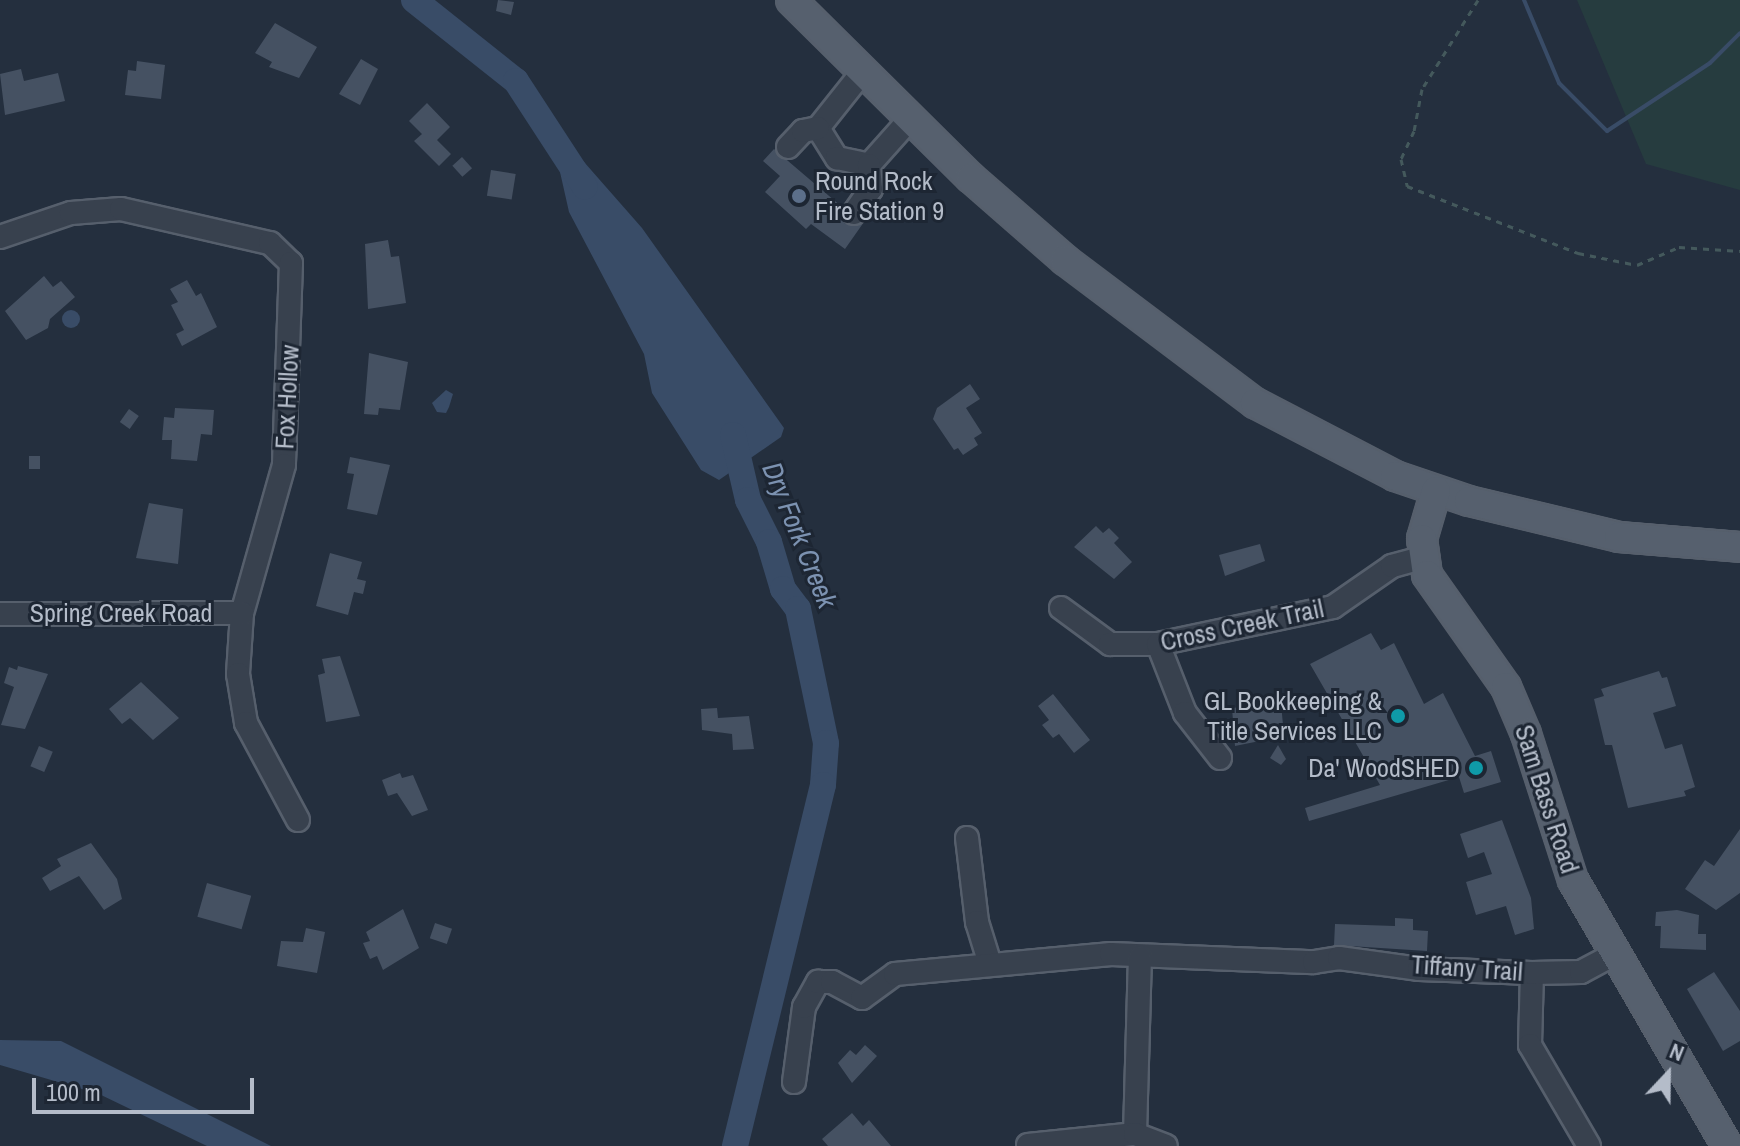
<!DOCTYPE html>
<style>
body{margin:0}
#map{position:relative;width:1740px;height:1146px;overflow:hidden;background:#242f3e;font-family:"Archivo Narrow",sans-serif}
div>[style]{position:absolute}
.green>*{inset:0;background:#263c3f}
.water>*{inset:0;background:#394c67}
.round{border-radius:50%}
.stream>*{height:4px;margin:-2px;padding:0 2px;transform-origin:2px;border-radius:2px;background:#394c67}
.river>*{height:26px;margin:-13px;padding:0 13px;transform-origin:13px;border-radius:13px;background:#394c67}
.building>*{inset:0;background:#455162;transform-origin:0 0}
.path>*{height:3px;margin-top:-1.5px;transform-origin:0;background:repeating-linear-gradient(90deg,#44595c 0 6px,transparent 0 12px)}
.roads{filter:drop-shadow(2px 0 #565f6c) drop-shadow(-2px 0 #565f6c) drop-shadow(0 2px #565f6c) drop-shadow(0 -2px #565f6c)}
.minor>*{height:22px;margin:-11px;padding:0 11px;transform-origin:11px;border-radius:11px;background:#38414e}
.major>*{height:28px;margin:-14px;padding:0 14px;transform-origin:14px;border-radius:14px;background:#56606e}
.dots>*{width:22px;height:22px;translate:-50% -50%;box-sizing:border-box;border:4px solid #1d2633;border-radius:50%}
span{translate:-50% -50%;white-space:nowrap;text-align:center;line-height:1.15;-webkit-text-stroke:6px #1d2633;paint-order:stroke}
.poi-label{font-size:26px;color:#b4bcc9}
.left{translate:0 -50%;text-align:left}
.right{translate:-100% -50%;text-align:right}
.street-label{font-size:26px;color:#b4bcc9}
.water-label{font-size:28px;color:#7c92b1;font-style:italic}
.north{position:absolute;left:1628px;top:1034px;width:80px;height:80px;-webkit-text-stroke:6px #1d2633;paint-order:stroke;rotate:22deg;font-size:22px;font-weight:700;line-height:32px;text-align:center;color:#b4bcc9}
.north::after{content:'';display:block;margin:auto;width:28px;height:36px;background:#b4bcc9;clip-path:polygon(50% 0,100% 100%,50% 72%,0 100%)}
.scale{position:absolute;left:32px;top:1078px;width:222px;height:36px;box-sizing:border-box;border:4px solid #b4bcc9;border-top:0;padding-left:10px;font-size:24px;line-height:28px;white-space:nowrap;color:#b4bcc9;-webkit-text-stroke:6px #1d2633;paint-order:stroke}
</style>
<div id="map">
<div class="green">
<i style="clip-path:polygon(1577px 0,1740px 0,1740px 190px,1646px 164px)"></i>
</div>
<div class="water">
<i style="clip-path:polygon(570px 146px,642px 228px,784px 428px,781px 437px,719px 480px,701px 470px,652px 393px,644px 354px,569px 212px,560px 172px)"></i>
<i class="round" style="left:62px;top:310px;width:18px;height:18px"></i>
<i style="clip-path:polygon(446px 390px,453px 394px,449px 407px,446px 413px,437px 412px,432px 403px)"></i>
<i style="clip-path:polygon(0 1040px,61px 1041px,271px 1146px,207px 1146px,99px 1094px,0 1065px)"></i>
</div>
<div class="stream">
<i style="left:1524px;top:0;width:90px;rotate:67.1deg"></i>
<i style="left:1559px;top:83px;width:68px;rotate:45deg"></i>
<i style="left:1607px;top:131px;width:123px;rotate:-33.4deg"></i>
<i style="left:1710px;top:63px;width:42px;rotate:-45deg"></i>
</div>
<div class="river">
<i style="left:414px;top:0;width:130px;rotate:38.5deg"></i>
<i style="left:516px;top:81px;width:126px;rotate:56.9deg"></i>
<i style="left:733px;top:435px;width:67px;rotate:77deg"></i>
<i style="left:748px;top:500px;width:47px;rotate:63.4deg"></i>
<i style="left:769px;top:542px;width:49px;rotate:73.4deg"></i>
<i style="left:783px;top:589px;width:25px;rotate:53deg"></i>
<i style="left:798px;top:609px;width:137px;rotate:78.2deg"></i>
<i style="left:826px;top:743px;width:42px;rotate:94.1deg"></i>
<i style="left:823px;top:785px;width:372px;rotate:103.7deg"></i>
</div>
<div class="building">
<i style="clip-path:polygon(498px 0,514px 2px,511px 15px,496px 11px)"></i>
<i style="clip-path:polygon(275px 23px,317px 47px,299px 78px,269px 67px,272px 62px,255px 53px)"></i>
<i style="clip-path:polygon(361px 59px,378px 69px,360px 105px,339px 94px)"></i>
<i style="clip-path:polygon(137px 61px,165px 65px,161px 99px,125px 95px,128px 70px,136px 71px)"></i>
<i style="clip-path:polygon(21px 69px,24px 81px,58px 73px,65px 101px,5px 115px,0 74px)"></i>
<i style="clip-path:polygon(427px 103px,450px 127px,437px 140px,451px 154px,439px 166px,414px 141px,422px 134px,409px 121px)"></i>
<i style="clip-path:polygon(774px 149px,842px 207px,845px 224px,864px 222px,845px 249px,811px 224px,806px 229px,765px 192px,780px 176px,763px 161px)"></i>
<i style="left:462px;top:157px;width:15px;height:13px;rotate:48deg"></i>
<i style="left:491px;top:170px;width:25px;height:26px;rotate:9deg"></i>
<i style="clip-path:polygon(388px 240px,391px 257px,399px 256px,406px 303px,368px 309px,365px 244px)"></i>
<i style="clip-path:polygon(44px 276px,53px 287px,61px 281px,75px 297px,50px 319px,48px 328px,26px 340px,5px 311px)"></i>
<i style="clip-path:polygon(187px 280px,196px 296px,201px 293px,217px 327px,182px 346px,176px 334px,184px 330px,171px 305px,178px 302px,170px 289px)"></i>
<i style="clip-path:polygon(369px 353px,408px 362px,400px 410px,379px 408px,378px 415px,364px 414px)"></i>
<i style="clip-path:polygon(970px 384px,980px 399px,966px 408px,982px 433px,974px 438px,978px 445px,963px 455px,958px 448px,954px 450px,933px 419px,937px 408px)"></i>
<i style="clip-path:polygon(175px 408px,214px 410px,212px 435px,201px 434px,197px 461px,171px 459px,172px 440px,162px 440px,164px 417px,174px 418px)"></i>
<i style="left:129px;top:409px;width:12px;height:16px;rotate:35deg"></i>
<i style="left:29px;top:456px;width:11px;height:13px"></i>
<i style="clip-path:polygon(350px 457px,390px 465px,377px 515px,347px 509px,354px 474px,347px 473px)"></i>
<i style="clip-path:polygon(149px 503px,183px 509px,178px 564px,136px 558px)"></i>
<i style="clip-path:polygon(1096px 526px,1103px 533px,1109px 528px,1119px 538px,1114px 543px,1132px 562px,1114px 579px,1074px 547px)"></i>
<i style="clip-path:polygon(1260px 544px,1265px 561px,1225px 576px,1219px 555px)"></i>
<i style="clip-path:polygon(330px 553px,362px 562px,357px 579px,366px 581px,363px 594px,354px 592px,348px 615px,316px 606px)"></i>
<i style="clip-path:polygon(1371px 633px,1381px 650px,1394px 643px,1424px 704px,1443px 693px,1475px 756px,1491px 751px,1501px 782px,1464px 793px,1459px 777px,1309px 821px,1305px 808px,1380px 785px,1310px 664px)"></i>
<i style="clip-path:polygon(340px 656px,360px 716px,326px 722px,318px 675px,325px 673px,322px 659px)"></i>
<i style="clip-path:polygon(18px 666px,48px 674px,25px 729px,1px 725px,14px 687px,4px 683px,9px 667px,17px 670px)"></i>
<i style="clip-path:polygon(1659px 671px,1662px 678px,1667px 677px,1676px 706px,1653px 713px,1665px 749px,1682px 744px,1695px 787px,1684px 791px,1686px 796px,1628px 808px,1612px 745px,1605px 745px,1594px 699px,1604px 696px,1601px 689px)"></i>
<i style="clip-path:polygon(141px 682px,179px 718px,153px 740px,130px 718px,122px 724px,109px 709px)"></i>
<i style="clip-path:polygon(1053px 694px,1090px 740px,1074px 753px,1059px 734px,1053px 738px,1042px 725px,1049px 720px,1038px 706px)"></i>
<i style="clip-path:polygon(1281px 703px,1284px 736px,1235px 746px,1232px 708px)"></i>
<i style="clip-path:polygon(717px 708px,718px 718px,749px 716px,754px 749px,733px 750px,732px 734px,702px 730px,701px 709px)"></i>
<i style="clip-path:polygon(1278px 745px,1286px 759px,1281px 765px,1270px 758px)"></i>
<i style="left:39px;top:746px;width:15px;height:22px;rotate:23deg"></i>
<i style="clip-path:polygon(400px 773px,402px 778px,413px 775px,428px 810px,412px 816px,397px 793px,388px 796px,382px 780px)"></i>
<i style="clip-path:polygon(1502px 820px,1531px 898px,1534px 929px,1515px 935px,1506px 906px,1476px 915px,1466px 882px,1492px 874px,1484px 852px,1468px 858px,1460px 834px)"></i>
<i style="clip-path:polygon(1740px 829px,1740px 893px,1716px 910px,1685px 889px,1705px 860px,1714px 866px)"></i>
<i style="clip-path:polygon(91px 843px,117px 879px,122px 899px,104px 910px,79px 876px,50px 891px,42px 878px,61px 866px,57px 859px)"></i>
<i style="left:207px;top:883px;width:46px;height:35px;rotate:16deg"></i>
<i style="clip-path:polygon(403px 909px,419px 948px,383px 970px,377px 956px,370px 959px,363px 943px,370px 941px,366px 932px)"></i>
<i style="clip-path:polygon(1677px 910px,1699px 915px,1698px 934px,1706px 934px,1706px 950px,1660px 948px,1661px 926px,1655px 926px,1656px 912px)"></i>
<i style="clip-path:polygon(1395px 918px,1413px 919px,1413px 930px,1428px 931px,1427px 951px,1334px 945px,1335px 924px,1395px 926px)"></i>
<i style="left:435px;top:923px;width:18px;height:16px;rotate:19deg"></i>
<i style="clip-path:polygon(306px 928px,325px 932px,317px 973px,277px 966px,281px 941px,303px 942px)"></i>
<i style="clip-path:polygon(1714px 972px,1740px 1011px,1740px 1041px,1723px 1051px,1687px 989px)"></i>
<i style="clip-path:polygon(865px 1045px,877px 1056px,852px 1083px,838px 1063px,850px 1050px,856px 1055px)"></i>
<i style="clip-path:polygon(852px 1113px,863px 1126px,869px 1120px,891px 1146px,828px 1146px,822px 1139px)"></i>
</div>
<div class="path">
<i style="left:1478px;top:0;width:105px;rotate:122.2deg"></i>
<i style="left:1422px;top:89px;width:43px;rotate:100.8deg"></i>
<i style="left:1414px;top:131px;width:31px;rotate:115deg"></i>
<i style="left:1401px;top:159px;width:28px;rotate:77deg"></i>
<i style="left:1407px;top:186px;width:184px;rotate:21.4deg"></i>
<i style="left:1578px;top:253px;width:60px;rotate:11.5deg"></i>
<i style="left:1637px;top:265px;width:46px;rotate:-23.2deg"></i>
<i style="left:1679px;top:247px;width:61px;rotate:3.8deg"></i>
</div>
<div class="roads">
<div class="minor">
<i style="left:861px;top:74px;width:69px;rotate:128.5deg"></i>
<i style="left:818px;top:128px;width:36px;rotate:58deg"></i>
<i style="left:837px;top:158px;width:33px;rotate:12deg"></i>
<i style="left:869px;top:165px;width:62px;rotate:-48.3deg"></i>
<i style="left:788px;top:147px;width:22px;rotate:-47deg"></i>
<i style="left:803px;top:131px;width:15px;rotate:-11deg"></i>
<i style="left:854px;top:213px;width:29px;rotate:-55deg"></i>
<i style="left:871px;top:189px;width:24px;rotate:-95deg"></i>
<i style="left:0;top:237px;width:75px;rotate:-18.7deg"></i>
<i style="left:71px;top:213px;width:50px;rotate:-4.6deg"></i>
<i style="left:121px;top:209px;width:153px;rotate:12.9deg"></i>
<i style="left:270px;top:243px;width:29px;rotate:44deg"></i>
<i style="left:291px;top:263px;width:202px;rotate:92deg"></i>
<i style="left:284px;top:465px;width:154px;rotate:105.8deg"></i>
<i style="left:242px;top:613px;width:61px;rotate:93.8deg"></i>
<i style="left:238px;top:674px;width:50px;rotate:80.7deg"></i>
<i style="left:246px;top:723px;width:110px;rotate:61.8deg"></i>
<i style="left:1061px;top:608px;width:61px;rotate:36.3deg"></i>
<i style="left:1110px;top:644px;width:48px"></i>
<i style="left:1158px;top:644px;width:179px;rotate:-11.9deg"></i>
<i style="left:1333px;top:607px;width:72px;rotate:-34.8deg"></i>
<i style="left:1392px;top:566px;width:30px;rotate:-15deg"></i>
<i style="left:0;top:614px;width:242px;rotate:-0.2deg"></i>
<i style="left:1158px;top:644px;width:74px;rotate:68.6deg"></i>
<i style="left:1185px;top:713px;width:57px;rotate:52.1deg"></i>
<i style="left:967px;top:838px;width:85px;rotate:83.2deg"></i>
<i style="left:977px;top:922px;width:44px;rotate:72.8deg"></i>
<i style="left:1532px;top:973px;width:72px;rotate:91.6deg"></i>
<i style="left:1530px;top:1045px;width:117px;rotate:59.7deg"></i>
<i style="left:794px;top:1082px;width:76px;rotate:-82.4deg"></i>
<i style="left:804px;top:1007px;width:29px;rotate:-61deg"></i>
<i style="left:818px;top:982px;width:14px"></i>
<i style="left:832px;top:982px;width:34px;rotate:28deg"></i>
<i style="left:862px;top:998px;width:41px;rotate:-36deg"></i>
<i style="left:895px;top:974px;width:217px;rotate:-5.3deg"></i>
<i style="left:1111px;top:954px;width:203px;rotate:2.3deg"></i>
<i style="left:1314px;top:962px;width:25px;rotate:-9deg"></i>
<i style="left:1339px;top:958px;width:81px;rotate:7.8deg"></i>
<i style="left:1419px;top:969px;width:113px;rotate:2deg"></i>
<i style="left:1532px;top:973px;width:49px;rotate:-1.2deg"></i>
<i style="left:1581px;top:972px;width:38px;rotate:-28deg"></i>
<i style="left:1135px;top:1134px;width:177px;rotate:-88.4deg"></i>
<i style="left:1028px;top:1145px;width:108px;rotate:-5.9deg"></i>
<i style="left:1135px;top:1134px;width:33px;rotate:21deg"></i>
</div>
<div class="major">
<i style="left:791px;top:0;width:253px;rotate:44.7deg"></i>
<i style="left:971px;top:178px;width:125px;rotate:41.1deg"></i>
<i style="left:1065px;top:260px;width:238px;rotate:37deg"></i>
<i style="left:1255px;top:403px;width:158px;rotate:27.5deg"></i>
<i style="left:1395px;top:476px;width:78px;rotate:18.7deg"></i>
<i style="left:1469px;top:501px;width:154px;rotate:13.5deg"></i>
<i style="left:1619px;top:537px;width:121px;rotate:4.7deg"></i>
<i style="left:1436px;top:491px;width:50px;rotate:106.3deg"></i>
<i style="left:1422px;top:539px;width:36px;rotate:82deg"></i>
<i style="left:1427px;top:575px;width:137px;rotate:54.8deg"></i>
<i style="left:1506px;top:687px;width:51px;rotate:66.9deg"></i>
<i style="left:1526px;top:734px;width:153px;rotate:72.2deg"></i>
<i style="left:1573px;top:880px;width:307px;rotate:59.9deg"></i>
</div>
</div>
<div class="dots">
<i style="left:799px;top:196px;background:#5c6f8a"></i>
<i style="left:1398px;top:716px;background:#0f9aa8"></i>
<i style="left:1476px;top:768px;background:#0f9aa8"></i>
</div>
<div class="poi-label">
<span class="left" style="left:815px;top:196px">Round Rock<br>Fire Station 9</span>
<span class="right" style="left:1382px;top:716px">GL Bookkeeping &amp;<br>Title Services LLC</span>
<span class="right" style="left:1460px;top:768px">Da' WoodSHED</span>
</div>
<div class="street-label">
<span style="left:287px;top:397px;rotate:-87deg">Fox Hollow</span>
<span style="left:121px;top:613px">Spring Creek Road</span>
<span style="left:1242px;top:625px;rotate:-12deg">Cross Creek Trail</span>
<span style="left:1547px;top:799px;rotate:72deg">Sam Bass Road</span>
<span style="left:1467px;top:968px;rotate:4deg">Tiffany Trail</span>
</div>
<div class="water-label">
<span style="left:800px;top:535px;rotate:68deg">Dry Fork Creek</span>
</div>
<div class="north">N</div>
<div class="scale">100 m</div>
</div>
